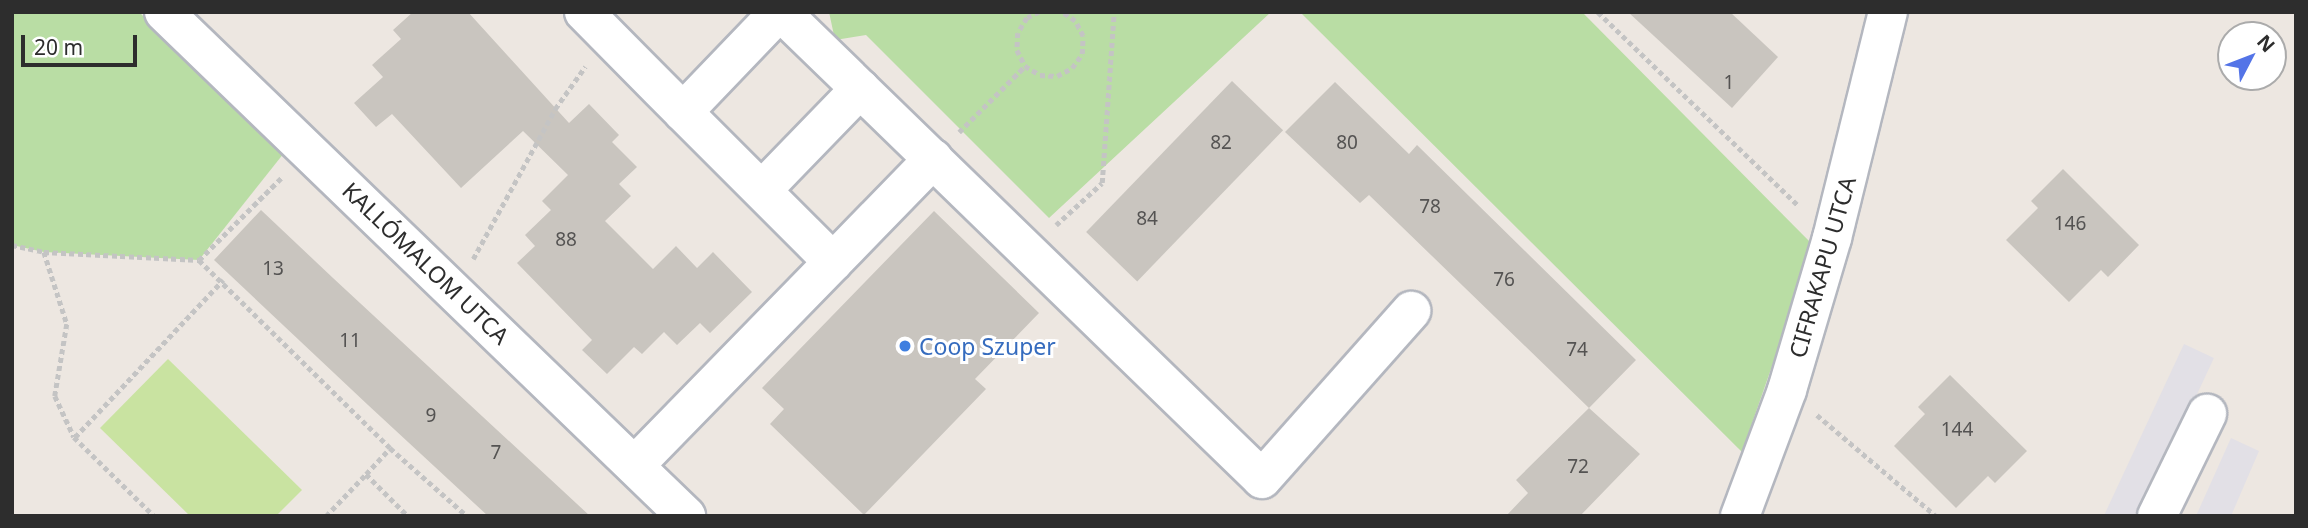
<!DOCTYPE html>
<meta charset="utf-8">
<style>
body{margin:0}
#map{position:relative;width:2308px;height:528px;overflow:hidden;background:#ede7e1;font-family:"Noto Sans",sans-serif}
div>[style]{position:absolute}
.industrial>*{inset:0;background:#e2e0e6;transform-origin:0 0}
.green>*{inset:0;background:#b9dda4}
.pitch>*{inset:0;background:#c9e3a1}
.building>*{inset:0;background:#c9c5bf;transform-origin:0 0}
.path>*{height:4.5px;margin-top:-2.25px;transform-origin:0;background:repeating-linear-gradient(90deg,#c4c4c4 0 5px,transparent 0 8.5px)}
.roads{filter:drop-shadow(2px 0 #b4b7bf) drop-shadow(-2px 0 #b4b7bf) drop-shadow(0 2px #b4b7bf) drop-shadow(0 -2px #b4b7bf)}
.minor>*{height:38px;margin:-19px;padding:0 19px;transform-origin:19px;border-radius:19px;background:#fff}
.dots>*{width:19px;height:19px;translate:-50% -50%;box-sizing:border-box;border:4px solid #fff;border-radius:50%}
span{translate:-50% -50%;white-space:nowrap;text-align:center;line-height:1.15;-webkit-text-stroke:6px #fff;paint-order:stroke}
.number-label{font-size:19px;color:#545352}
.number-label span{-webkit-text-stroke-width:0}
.street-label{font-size:23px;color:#2d2d2d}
.shop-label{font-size:23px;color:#366cbe}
.left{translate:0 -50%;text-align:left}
.frame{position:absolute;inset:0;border:14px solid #2d2d2d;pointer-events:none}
.north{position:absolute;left:2217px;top:21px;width:70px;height:70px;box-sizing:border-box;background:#fff;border:2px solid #ababab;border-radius:50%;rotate:48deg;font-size:19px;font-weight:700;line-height:28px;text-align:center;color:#2d2d2d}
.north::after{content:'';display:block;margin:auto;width:24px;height:32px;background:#5474e7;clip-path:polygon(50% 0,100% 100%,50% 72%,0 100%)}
.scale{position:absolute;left:21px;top:35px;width:116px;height:32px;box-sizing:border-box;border:4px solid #2d2d2d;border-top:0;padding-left:9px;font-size:21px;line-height:24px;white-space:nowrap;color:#2d2d2d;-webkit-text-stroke:5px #fff;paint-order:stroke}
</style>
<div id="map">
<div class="industrial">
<i style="left:2184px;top:344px;width:33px;height:190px;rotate:25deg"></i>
<i style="clip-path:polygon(2231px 438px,2259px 451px,2231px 516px,2196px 516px)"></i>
</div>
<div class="green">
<i style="clip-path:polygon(12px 12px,139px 12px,284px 153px,199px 260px,44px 252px,12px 245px)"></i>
<i style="clip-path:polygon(829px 12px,1271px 12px,1049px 218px,866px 35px,835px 40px)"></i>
<i style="clip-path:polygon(1300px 12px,1582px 12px,1814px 246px,1742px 452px)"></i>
</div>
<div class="pitch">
<i style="clip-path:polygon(168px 359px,302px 490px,276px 516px,190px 516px,100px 428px)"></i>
</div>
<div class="building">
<i style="clip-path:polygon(413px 12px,468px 12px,569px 123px,589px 104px,619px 135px,612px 142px,637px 167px,619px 184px,631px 196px,605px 221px,653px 269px,676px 246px,697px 268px,713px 252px,752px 292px,710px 333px,700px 323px,677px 345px,664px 332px,642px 354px,634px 347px,607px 374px,582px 350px,592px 340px,517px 263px,535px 246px,525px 235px,551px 210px,542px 201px,568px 175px,523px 131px,461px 188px,392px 114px,376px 127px,354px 103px,383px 77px,372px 65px,401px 39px,393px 30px)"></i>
<i style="clip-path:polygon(1628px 12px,1730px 12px,1778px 57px,1732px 108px)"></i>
<i style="left:1232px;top:81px;width:71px;height:210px;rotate:44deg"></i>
<i style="clip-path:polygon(1335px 82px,1409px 154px,1417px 145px,1636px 360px,1589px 408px,1369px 195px,1360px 203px,1285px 132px)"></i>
<i style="clip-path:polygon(2063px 169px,2139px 245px,2108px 277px,2101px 270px,2069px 302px,2006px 240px,2038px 208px,2031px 201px)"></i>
<i style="clip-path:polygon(261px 210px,333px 278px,590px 516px,488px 516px,368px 405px,214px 260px)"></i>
<i style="clip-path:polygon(934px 211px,1039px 313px,975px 379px,986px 389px,864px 515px,770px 424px,784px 409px,762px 388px)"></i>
<i style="clip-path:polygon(1950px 375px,2027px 451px,1995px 483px,1988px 476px,1956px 508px,1894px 446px,1925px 414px,1918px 407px)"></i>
<i style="clip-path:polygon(1589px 408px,1640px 454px,1580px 516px,1506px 516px,1528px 493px,1516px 480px)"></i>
</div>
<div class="path">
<i style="left:1039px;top:12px;width:13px;rotate:153deg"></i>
<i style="left:1027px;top:18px;width:17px;rotate:121deg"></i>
<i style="left:1018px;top:33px;width:17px;rotate:93deg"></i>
<i style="left:1017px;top:50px;width:18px;rotate:63deg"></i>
<i style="left:1025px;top:66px;width:17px;rotate:31deg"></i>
<i style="left:1040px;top:75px;width:17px;rotate:3deg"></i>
<i style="left:1057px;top:76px;width:17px;rotate:-28deg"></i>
<i style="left:1072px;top:68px;width:17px;rotate:-54deg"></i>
<i style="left:1082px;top:54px;width:18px;rotate:-87deg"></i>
<i style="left:1083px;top:36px;width:17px;rotate:-118deg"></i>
<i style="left:1075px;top:21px;width:16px;rotate:-145deg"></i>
<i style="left:1598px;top:12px;width:279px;rotate:44deg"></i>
<i style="left:959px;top:132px;width:93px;rotate:-45deg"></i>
<i style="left:1056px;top:225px;width:62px;rotate:-42.4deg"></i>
<i style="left:1102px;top:183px;width:171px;rotate:-86deg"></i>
<i style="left:12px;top:245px;width:33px;rotate:12deg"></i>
<i style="left:44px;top:252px;width:155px;rotate:3deg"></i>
<i style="left:199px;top:260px;width:116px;rotate:-45deg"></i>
<i style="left:44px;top:252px;width:76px;rotate:72.3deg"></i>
<i style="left:67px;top:324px;width:73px;rotate:99.5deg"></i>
<i style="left:55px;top:396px;width:45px;rotate:65.1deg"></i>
<i style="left:74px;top:437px;width:112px;rotate:44.6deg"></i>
<i style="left:473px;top:259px;width:171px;rotate:-61.3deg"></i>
<i style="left:555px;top:109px;width:52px;rotate:-54.5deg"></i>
<i style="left:199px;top:260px;width:268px;rotate:44.5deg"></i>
<i style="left:390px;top:448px;width:103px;rotate:41.4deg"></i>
<i style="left:1817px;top:415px;width:156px;rotate:40.3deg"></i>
<i style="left:75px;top:437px;width:216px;rotate:-46.7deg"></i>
<i style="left:366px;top:474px;width:35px;rotate:-47deg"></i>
<i style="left:326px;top:516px;width:58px;rotate:-46.4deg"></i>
<i style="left:366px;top:474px;width:59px;rotate:45deg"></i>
</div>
<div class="roads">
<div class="minor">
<i style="left:164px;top:12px;width:726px;rotate:43.99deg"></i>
<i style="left:584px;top:12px;width:141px;rotate:45.3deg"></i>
<i style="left:781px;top:12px;width:670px;rotate:44.15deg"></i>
<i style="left:1262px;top:479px;width:225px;rotate:-48.4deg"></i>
<i style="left:762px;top:190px;width:141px;rotate:-45.9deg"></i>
<i style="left:833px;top:262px;width:144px;rotate:-45.8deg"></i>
<i style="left:635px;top:465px;width:284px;rotate:-45.7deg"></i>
<i style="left:833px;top:262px;width:212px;rotate:-135deg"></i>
<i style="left:683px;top:112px;width:139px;rotate:-46.2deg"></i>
<i style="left:1740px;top:516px;width:134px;rotate:-69.5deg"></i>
<i style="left:1787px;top:390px;width:159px;rotate:-73.5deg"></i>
<i style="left:1832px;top:238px;width:233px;rotate:-76.1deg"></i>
<i style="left:2157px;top:516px;width:114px;rotate:-63.9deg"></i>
</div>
</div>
<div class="dots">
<i style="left:905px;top:346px;background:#3f7fe0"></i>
</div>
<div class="number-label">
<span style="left:1729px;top:83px">1</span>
<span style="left:1221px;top:143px">82</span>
<span style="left:1347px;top:143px">80</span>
<span style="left:1430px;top:207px">78</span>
<span style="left:1147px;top:219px">84</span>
<span style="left:2070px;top:224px">146</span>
<span style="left:566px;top:240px">88</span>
<span style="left:273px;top:269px">13</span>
<span style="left:1504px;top:280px">76</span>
<span style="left:350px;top:341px">11</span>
<span style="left:1577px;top:350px">74</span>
<span style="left:431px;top:416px">9</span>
<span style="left:1957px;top:430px">144</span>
<span style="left:496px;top:453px">7</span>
<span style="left:1578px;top:467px">72</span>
</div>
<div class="street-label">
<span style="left:426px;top:263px;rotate:44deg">KALLÓMALOM UTCA</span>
<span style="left:1822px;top:267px;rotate:-74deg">CIFRAKAPU UTCA</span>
</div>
<div class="shop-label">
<span class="left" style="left:919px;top:346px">Coop Szuper</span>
</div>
<div class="frame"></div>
<div class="north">N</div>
<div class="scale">20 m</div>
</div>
